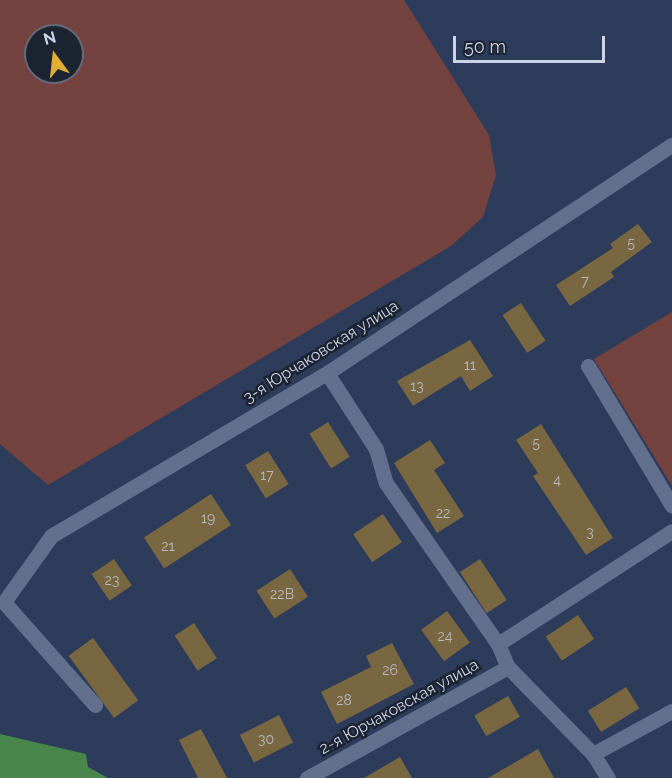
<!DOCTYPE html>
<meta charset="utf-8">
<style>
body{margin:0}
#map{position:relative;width:672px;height:778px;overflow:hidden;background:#2d3c5b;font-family:Raleway,sans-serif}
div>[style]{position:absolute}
.green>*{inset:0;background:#75433f}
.water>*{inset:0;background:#49864b}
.building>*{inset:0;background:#796741;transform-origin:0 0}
.minor>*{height:15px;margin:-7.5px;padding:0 7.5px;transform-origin:7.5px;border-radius:7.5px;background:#62708d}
span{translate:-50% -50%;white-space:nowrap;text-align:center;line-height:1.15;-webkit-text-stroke:5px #1c2331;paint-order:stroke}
.number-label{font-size:14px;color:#b6b9be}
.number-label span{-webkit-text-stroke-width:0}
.street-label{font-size:16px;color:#cbd4e8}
.north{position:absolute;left:24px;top:24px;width:60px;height:60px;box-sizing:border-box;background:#1c2331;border:2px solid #626a7a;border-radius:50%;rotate:345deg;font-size:16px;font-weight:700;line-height:24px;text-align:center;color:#cbd4e8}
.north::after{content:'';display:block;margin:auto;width:21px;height:27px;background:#e2af34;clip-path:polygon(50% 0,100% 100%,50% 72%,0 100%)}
.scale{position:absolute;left:453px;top:36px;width:152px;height:27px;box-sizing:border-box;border:3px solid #cbd4e8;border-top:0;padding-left:8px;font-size:18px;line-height:21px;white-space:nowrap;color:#cbd4e8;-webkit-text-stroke:4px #1c2331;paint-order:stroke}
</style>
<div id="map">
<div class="green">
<i style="clip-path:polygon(evenodd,0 0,404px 0,489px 135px,496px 175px,483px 217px,451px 246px,48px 485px,0 444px,0 0,36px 36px,72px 36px,72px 72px,36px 72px,36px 36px)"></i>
<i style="clip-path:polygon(672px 312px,672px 486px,594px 359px)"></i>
</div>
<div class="water">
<i style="clip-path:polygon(0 734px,86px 754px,88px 767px,108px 778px,0 778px)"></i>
</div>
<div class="building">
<i style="clip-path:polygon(638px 224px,652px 242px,611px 272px,614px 277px,570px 306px,556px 285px,613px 248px,610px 244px)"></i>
<i style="left:521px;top:303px;width:45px;height:22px;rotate:57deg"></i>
<i style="clip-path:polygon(470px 340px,493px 376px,470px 391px,461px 376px,413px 406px,397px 381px)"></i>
<i style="left:328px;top:422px;width:41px;height:22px;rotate:58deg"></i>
<i style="clip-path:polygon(541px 424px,613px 538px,586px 555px,533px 476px,538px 473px,516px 440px)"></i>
<i style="clip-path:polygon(430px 440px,445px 463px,434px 470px,464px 516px,437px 533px,394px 463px)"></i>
<i style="left:268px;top:451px;width:39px;height:27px;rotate:58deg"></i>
<i style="left:211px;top:494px;width:37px;height:80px;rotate:57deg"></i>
<i style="left:383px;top:514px;width:34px;height:36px;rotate:56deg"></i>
<i style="left:114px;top:559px;width:32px;height:27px;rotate:56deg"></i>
<i style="left:480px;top:559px;width:49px;height:24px;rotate:57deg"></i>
<i style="left:290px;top:569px;width:33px;height:40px;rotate:57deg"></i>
<i style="left:447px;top:611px;width:39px;height:32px;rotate:54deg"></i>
<i style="left:578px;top:615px;width:29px;height:39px;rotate:56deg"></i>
<i style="left:194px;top:623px;width:42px;height:23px;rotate:57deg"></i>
<i style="left:93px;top:638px;width:77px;height:30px;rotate:54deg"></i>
<i style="clip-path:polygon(392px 643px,414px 684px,337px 724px,321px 692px,371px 667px,366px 656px)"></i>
<i style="left:626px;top:687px;width:25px;height:45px;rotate:58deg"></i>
<i style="left:508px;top:696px;width:24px;height:39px;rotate:60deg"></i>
<i style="left:279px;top:715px;width:31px;height:44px;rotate:63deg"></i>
<i style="clip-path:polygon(201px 729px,227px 778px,198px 778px,179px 740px)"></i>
<i style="clip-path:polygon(538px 749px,554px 778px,488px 778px)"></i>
<i style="clip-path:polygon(400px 757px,412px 778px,364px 778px)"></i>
</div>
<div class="minor">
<i style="left:588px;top:366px;width:163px;rotate:59deg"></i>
<i style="left:327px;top:373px;width:90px;rotate:57.2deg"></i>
<i style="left:376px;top:449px;width:35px;rotate:74deg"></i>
<i style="left:386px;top:483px;width:196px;rotate:55.2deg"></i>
<i style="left:498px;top:644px;width:25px;rotate:67deg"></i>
<i style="left:508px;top:667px;width:122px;rotate:45.7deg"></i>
<i style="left:593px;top:754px;width:28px;rotate:58deg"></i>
<i style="left:498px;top:644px;width:207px;rotate:-33deg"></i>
<i style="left:95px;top:705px;width:137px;rotate:-131.5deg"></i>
<i style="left:4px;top:602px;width:81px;rotate:-54.5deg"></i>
<i style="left:51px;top:536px;width:321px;rotate:-30.6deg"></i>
<i style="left:327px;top:373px;width:414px;rotate:-33.5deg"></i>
<i style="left:593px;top:754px;width:90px;rotate:-28.6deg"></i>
<i style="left:307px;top:778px;width:230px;rotate:-28.9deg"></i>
</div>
<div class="number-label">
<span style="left:631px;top:243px">5</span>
<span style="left:585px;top:281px">7</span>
<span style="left:470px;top:365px">11</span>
<span style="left:417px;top:386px">13</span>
<span style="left:536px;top:443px">5</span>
<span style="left:267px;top:475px">17</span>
<span style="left:557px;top:480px">4</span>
<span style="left:443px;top:513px">22</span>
<span style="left:208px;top:518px">19</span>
<span style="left:590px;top:532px">3</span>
<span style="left:168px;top:546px">21</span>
<span style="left:112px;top:580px">23</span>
<span style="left:282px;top:594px">22В</span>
<span style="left:445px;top:636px">24</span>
<span style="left:390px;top:670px">26</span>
<span style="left:344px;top:700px">28</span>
<span style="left:266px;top:739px">30</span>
</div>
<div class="street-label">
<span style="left:321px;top:352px;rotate:-32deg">3-я Юрчаковская улица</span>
<span style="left:399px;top:707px;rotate:-29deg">2-я Юрчаковская улица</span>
</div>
<div class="north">N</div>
<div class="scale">50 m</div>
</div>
